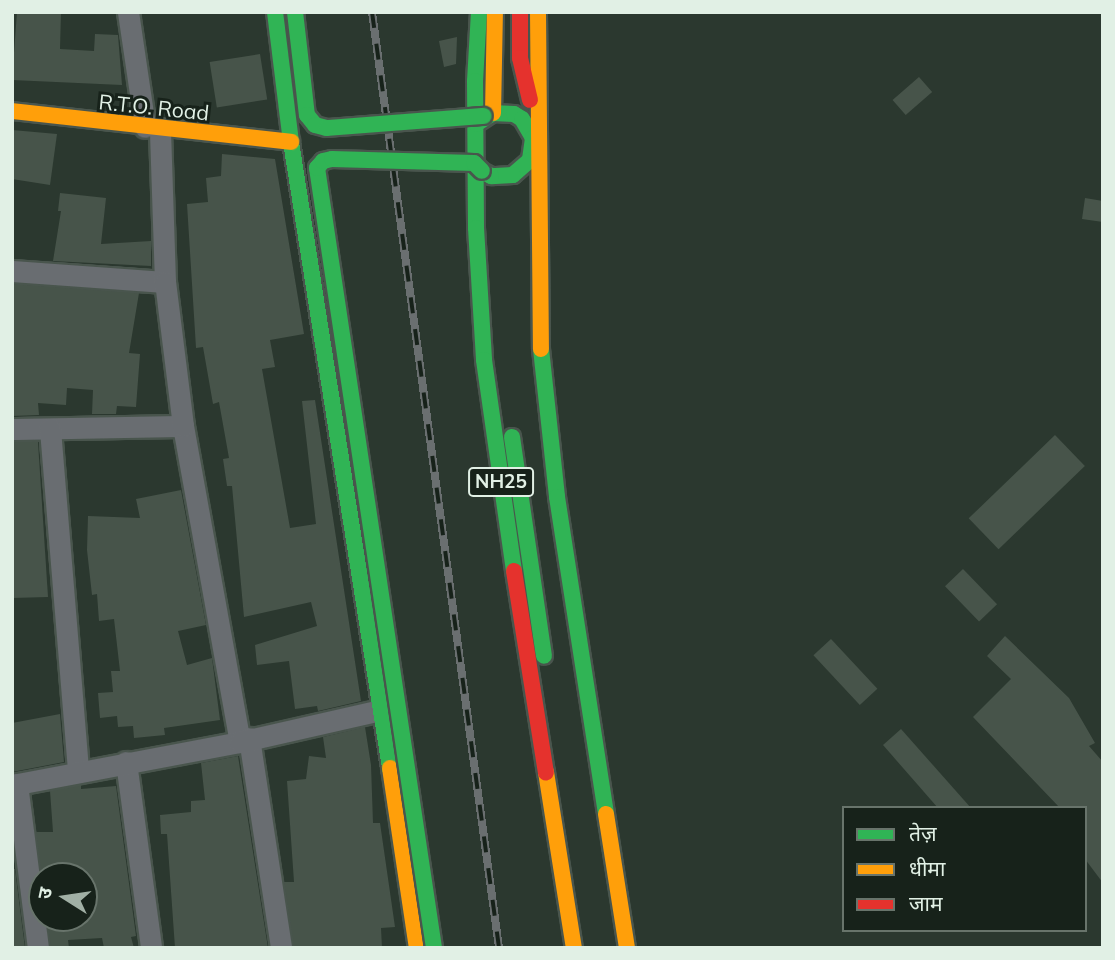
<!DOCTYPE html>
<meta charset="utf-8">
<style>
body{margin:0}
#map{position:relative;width:1115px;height:960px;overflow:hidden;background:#2b382f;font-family:Mulish,"Noto Sans Devanagari",sans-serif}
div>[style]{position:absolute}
.building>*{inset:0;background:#47544a;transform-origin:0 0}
.roads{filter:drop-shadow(2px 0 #49554d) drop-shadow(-2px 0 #49554d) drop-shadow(0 2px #49554d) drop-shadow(0 -2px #49554d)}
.street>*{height:21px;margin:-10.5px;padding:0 10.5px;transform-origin:10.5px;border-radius:10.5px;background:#696d71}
.fast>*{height:16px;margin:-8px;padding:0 8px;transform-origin:8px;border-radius:8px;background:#30b455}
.slow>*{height:16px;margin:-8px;padding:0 8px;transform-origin:8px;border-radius:8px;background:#ff9f0a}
.jam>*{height:16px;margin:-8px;padding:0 8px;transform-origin:8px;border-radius:8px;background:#e5322d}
.rail>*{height:8px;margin-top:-4px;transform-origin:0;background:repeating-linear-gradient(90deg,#17221a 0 16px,#6a6f70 0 32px);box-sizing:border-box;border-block:2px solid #6a6f70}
.bridges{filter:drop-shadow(2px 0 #49554d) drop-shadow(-2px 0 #49554d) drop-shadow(0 2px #49554d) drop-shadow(0 -2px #49554d)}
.fast-bridge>*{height:16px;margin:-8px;padding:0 8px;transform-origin:8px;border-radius:8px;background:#30b455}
span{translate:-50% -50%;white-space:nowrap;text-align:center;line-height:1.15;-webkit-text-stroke:6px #17221a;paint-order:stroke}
.shield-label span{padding:2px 5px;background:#17221a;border:2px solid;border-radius:5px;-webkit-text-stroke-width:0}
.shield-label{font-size:19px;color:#e1f0e5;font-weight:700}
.street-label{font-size:21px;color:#e1f0e5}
.frame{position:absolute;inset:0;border:14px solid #e1f0e5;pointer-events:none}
.legend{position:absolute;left:842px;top:806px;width:245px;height:126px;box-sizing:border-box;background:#17221a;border:2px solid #68746b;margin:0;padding:9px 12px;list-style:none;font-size:21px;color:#e1f0e5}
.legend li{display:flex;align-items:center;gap:14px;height:35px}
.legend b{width:35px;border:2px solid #68746b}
.north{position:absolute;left:28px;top:862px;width:70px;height:70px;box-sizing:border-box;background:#17221a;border:2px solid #68746b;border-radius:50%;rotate:282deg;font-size:19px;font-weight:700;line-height:28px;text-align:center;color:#e1f0e5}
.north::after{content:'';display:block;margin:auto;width:24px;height:32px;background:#a1b0a5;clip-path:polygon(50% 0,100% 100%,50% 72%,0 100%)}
</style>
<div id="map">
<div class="building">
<i style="clip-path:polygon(17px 12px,61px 12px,60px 49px,94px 51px,95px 34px,118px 35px,122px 85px,12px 80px)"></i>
<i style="clip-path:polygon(457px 37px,456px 64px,444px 67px,439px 41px)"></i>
<i style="left:260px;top:54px;width:46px;height:51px;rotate:81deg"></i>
<i style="left:919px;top:77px;width:20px;height:35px;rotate:49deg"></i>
<i style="clip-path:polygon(12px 130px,57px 134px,50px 185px,12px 179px)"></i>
<i style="clip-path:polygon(222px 154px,275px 159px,304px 334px,270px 340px,275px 367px,262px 369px,290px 528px,316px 524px,302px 401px,315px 400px,361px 701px,318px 711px,317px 706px,295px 709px,289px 661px,257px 665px,255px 645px,317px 626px,311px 602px,244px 617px,232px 486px,227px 486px,223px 459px,229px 458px,219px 402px,213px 404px,203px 347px,196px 348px,187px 204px,208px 202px,206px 178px,221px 176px)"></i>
<i style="clip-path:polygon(60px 193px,106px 198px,101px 244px,151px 241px,151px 266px,53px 261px,61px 211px,58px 211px)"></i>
<i style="clip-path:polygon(1085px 198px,1103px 201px,1103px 222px,1082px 219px)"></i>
<i style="clip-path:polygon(12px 284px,139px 293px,129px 353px,140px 354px,136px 407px,117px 406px,116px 414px,92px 414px,93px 390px,67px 388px,66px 405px,38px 403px,39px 415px,12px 416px)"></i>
<i style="left:1055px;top:435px;width:43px;height:120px;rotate:46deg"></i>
<i style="clip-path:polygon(12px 442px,38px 442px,48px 597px,12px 598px)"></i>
<i style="clip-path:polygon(181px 490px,206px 625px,178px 631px,187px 665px,212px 658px,220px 720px,164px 728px,165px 735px,134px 738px,133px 726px,118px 727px,117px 716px,100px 718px,98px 693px,113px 692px,111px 671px,120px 671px,114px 619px,99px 621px,97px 594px,92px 595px,87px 550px,88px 516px,140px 518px,136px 499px)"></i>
<i style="left:963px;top:569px;width:49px;height:25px;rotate:46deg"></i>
<i style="clip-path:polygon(1005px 636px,1069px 698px,1095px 743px,1089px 746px,1103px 762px,1103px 883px,1085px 859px,1085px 808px,1060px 808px,973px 717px,1011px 679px,987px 656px)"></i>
<i style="left:831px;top:639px;width:68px;height:24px;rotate:47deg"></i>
<i style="clip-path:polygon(60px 714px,64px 762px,12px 772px,12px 723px)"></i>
<i style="clip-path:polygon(365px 727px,371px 765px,373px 823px,380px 823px,395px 927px,381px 928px,382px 948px,294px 948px,284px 882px,294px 882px,287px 781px,306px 779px,309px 756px,326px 758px,323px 737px)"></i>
<i style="clip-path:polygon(901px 729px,971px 808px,938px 808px,883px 745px)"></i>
<i style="clip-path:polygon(238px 756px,268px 948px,175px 948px,167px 834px,161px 834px,160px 815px,191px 812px,191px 801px,205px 800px,201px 763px)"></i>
<i style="clip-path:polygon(81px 785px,81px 789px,116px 786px,136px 936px,131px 937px,134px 948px,104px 948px,102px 938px,68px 940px,69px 948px,51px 948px,48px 926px,84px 921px,84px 871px,41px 872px,36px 832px,53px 832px,50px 791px)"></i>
<i style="clip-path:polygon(12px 869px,15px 869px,25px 948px,12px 948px)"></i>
</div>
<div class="roads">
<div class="street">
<i style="left:128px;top:12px;width:116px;rotate:81.6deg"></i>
<i style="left:12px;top:271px;width:153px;rotate:4.1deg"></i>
<i style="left:165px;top:282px;width:153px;rotate:-91.9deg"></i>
<i style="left:183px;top:426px;width:321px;rotate:79.8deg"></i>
<i style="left:12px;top:429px;width:171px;rotate:-1deg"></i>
<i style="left:183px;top:426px;width:145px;rotate:-97.1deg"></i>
<i style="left:50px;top:429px;width:344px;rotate:85.3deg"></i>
<i style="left:249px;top:738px;width:212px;rotate:81.3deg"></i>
<i style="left:126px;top:762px;width:188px;rotate:82.3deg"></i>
<i style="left:17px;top:784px;width:165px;rotate:82.7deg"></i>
<i style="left:12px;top:785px;width:232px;rotate:-10.7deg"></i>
<i style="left:240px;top:742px;width:145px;rotate:-12.8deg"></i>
</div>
<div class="fast">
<i style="left:275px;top:12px;width:131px;rotate:83deg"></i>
<i style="left:291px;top:142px;width:634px;rotate:81.01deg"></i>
<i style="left:479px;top:12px;width:69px;rotate:93.3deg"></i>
<i style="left:475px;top:81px;width:147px;rotate:89.6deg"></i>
<i style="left:476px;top:228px;width:132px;rotate:86.5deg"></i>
<i style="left:484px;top:360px;width:213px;rotate:81.9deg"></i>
<i style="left:476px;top:124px;width:20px;rotate:-33deg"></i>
<i style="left:493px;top:113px;width:21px;rotate:3deg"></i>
<i style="left:514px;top:114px;width:9px;rotate:32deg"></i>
<i style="left:522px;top:119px;width:22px;rotate:60deg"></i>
<i style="left:533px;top:138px;width:22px;rotate:98deg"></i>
<i style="left:530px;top:160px;width:23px;rotate:139deg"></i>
<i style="left:513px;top:175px;width:22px;rotate:177deg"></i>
<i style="left:491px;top:176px;width:10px;rotate:-151deg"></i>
<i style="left:541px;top:349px;width:149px;rotate:83.8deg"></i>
<i style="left:557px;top:497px;width:321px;rotate:81.2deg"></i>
<i style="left:512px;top:437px;width:221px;rotate:81.7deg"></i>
</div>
<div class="slow">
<i style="left:538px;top:12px;width:337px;rotate:89.5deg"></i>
<i style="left:12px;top:111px;width:281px;rotate:6.3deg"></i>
<i style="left:493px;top:113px;width:101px;rotate:-88.9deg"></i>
<i style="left:390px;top:768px;width:182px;rotate:81.5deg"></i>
<i style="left:546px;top:772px;width:178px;rotate:81deg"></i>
<i style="left:606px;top:814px;width:136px;rotate:81.1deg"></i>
</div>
<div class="jam">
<i style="left:520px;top:12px;width:46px;rotate:90deg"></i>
<i style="left:520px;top:58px;width:43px;rotate:76.6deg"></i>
<i style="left:514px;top:571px;width:204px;rotate:81deg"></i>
</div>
</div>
<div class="rail">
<i style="left:372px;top:12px;width:945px;rotate:82.27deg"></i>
</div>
<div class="bridges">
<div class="fast-bridge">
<i style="left:295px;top:12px;width:104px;rotate:83.4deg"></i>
<i style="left:307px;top:115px;width:13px;rotate:51deg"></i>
<i style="left:315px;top:125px;width:12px;rotate:14deg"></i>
<i style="left:327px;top:128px;width:157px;rotate:-4.4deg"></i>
<i style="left:434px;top:948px;width:789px;rotate:-98.53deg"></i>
<i style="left:317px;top:168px;width:9px;rotate:-49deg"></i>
<i style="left:323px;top:161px;width:9px;rotate:-13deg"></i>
<i style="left:332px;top:159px;width:142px;rotate:1.6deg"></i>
<i style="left:474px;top:163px;width:11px;rotate:45deg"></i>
</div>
</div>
<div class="shield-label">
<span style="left:501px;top:482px">NH25</span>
</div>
<div class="street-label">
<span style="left:154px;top:107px;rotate:6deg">R.T.O. Road</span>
</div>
<div class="frame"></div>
<ul class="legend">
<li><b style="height:9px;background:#30b455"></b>तेज़</li>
<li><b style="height:9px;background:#ff9f0a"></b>धीमा</li>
<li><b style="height:9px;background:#e5322d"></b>जाम</li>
</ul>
<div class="north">उ</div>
</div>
